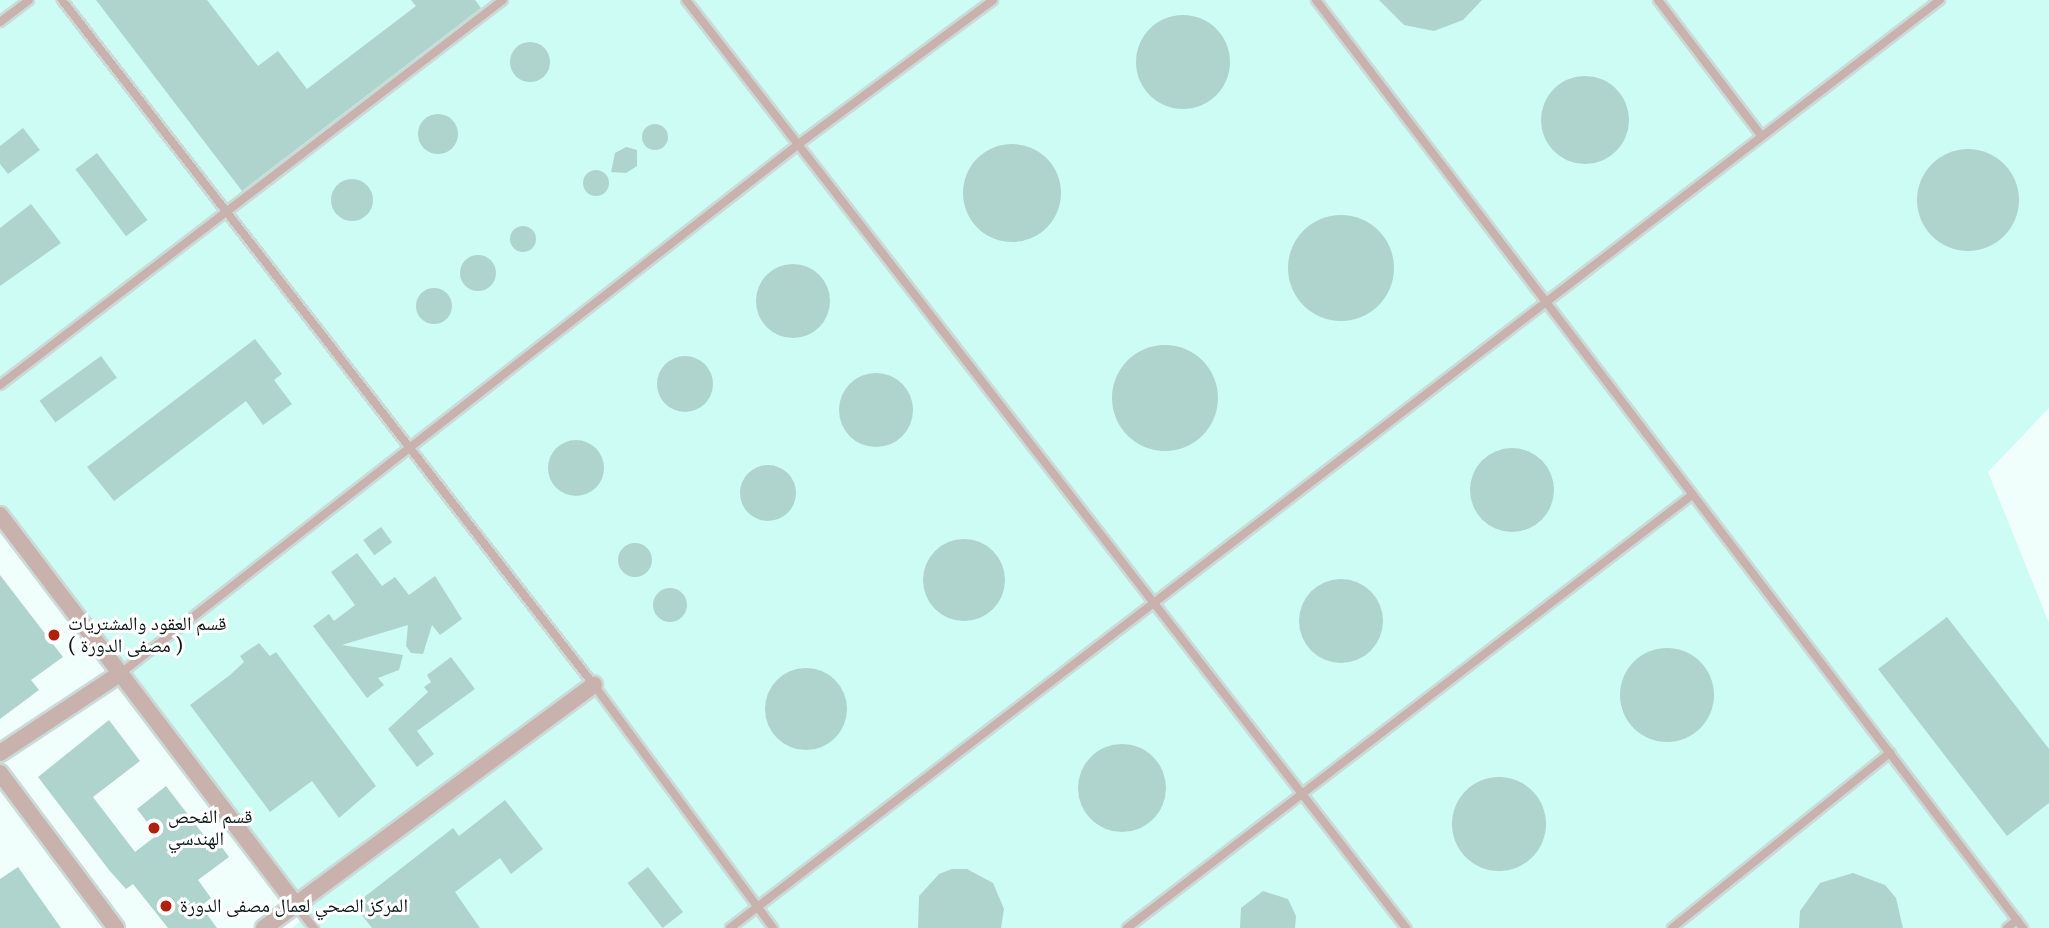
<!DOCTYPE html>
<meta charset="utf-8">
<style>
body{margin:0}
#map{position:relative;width:2049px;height:928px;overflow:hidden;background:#f0fffc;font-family:Merriweather,"Noto Naskh Arabic",serif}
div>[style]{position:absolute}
.built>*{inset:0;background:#ccfcf3}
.building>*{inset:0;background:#afd4cd;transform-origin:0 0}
.round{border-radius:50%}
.roads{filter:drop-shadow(2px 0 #cbdad7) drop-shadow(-2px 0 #cbdad7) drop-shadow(0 2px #cbdad7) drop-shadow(0 -2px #cbdad7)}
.lane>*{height:8px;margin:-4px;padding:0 4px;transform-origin:4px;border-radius:4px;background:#c9b1ad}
.street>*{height:16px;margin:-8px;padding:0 8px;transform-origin:8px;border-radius:8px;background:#c9b1ad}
.dots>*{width:19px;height:19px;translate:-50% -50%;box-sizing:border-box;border:4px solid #fff;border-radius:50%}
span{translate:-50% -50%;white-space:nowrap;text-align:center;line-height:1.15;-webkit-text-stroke:6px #fff;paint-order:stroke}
.poi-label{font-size:19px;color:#0a1816}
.left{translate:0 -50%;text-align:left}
</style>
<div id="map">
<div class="built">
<i style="clip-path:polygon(0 0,2049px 0,2049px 408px,1988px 472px,2049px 623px,2049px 928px,292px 928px,311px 913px,0 520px)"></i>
</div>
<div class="building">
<i style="clip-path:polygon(96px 0,207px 0,258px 66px,278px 51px,307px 89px,416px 6px,411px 0,475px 0,481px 8px,242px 191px)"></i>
<i style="clip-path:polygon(1379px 0,1482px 0,1463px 20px,1434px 31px,1404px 25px)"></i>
<i class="round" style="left:1136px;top:15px;width:94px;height:94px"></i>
<i class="round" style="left:510px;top:42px;width:40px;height:40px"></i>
<i class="round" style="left:1541px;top:76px;width:88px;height:88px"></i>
<i class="round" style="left:418px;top:114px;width:40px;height:40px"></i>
<i class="round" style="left:642px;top:124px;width:26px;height:26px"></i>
<i style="clip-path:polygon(23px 128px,40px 150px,8px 174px,0 164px,0 146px)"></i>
<i class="round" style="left:963px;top:144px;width:98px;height:98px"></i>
<i style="clip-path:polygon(626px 147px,637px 150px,637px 166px,626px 173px,611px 172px,615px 153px)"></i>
<i class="round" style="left:1917px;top:149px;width:102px;height:102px"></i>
<i style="left:97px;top:153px;width:84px;height:27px;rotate:53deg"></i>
<i class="round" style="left:583px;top:170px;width:26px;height:26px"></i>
<i class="round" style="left:331px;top:179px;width:42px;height:42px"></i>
<i style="clip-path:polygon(31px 204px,61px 243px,0 286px,0 228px)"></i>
<i class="round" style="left:1288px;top:215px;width:106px;height:106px"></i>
<i class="round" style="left:510px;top:226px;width:26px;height:26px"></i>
<i class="round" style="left:460px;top:255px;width:36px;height:36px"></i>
<i class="round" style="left:756px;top:264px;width:74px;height:74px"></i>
<i class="round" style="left:416px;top:288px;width:36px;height:36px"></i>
<i style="clip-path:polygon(255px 339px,282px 374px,274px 380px,292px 404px,263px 425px,246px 401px,114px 501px,87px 467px)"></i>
<i class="round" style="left:1112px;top:345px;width:106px;height:106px"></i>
<i style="left:101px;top:356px;width:27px;height:76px;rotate:54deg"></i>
<i class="round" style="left:657px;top:356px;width:56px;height:56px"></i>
<i class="round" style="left:839px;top:373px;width:74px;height:74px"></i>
<i class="round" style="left:548px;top:440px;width:56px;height:56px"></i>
<i class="round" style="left:1470px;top:448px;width:84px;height:84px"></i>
<i class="round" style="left:740px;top:465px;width:56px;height:56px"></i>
<i style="left:381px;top:527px;width:19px;height:22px;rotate:54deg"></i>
<i class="round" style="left:923px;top:539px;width:82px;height:82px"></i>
<i class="round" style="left:618px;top:543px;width:34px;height:34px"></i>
<i style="clip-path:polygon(357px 553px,382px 586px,395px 577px,409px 595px,435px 576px,462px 619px,440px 635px,432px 625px,423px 654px,411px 653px,406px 646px,408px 625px,342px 645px,403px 655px,399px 670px,378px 678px,384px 685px,367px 698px,313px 626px,329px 614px,334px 621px,355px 605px,331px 572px)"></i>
<i style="clip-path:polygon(0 575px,63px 657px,31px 680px,39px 690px,0 719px)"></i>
<i class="round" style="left:1299px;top:579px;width:84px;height:84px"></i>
<i class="round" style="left:653px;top:588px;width:34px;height:34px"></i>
<i style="clip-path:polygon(1947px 617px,2049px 749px,2049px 803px,2007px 836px,1878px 669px)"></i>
<i style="clip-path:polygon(259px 643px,270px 656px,276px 652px,376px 786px,339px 818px,312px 781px,270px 812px,190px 705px,230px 675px,244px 662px,240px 656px)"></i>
<i class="round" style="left:1620px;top:648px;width:94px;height:94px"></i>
<i style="clip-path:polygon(451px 657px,475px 689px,417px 731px,434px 754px,417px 767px,388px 729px,428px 692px,424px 687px,431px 682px,427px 675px)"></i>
<i class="round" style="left:765px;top:668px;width:82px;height:82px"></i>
<i style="clip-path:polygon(109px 720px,140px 761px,93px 797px,135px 852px,157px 835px,137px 809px,166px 786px,209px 842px,215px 838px,229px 857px,198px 880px,211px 898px,201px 906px,217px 928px,168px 928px,133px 884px,126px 889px,109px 870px,38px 777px)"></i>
<i class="round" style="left:1078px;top:744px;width:88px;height:88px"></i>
<i class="round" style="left:1452px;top:777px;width:94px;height:94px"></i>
<i style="clip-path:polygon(505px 800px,543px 849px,511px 874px,500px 858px,455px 892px,480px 928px,372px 928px,354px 905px,453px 828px,459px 836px)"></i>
<i style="clip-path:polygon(18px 867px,61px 928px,0 928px,0 879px)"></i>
<i style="left:648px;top:867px;width:57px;height:26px;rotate:52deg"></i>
<i style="clip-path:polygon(952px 869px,967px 869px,993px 883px,1004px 909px,1001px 928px,918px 928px,919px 896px,939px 874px)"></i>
<i style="clip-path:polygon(1853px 873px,1885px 885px,1896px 898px,1903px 928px,1799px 928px,1800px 911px,1820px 883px)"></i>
<i style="clip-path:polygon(1263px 891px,1288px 899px,1296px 916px,1295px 928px,1240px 928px,1241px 908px)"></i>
</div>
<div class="roads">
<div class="lane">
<i style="left:62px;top:0;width:867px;rotate:52.17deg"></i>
<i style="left:594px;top:685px;width:302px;rotate:53.6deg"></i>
<i style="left:686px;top:0;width:1175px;rotate:52.19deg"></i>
<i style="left:1316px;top:0;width:1167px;rotate:52.7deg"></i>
<i style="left:1658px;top:0;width:170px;rotate:52.7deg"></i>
<i style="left:0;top:22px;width:36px;rotate:-37deg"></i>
<i style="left:0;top:385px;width:633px;rotate:-37.43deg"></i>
<i style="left:121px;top:673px;width:861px;rotate:-37.97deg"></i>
<i style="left:800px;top:143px;width:240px;rotate:-36.5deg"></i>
<i style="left:295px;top:904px;width:31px;rotate:52deg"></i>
<i style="left:730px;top:928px;width:1525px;rotate:-37.49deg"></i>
<i style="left:1127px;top:928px;width:712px;rotate:-37.47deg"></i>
<i style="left:1672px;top:928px;width:280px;rotate:-38.8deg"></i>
<i style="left:2007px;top:928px;width:13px;rotate:-39deg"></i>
</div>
<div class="street">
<i style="left:0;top:515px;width:488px;rotate:52.8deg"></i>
<i style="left:0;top:753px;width:145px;rotate:-33.5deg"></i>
<i style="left:0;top:773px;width:194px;rotate:53.2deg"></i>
<i style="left:264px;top:928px;width:410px;rotate:-36.4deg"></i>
</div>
</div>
<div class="dots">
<i style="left:54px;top:635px;background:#af210c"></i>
<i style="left:154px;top:828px;background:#af210c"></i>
<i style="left:166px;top:906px;background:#af210c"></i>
</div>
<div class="poi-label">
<span class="left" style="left:68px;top:635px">قسم العقود والمشتريات<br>( مصفى الدورة )</span>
<span class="left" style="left:168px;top:828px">قسم الفحص<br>الهندسي</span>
<span class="left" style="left:180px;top:906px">المركز الصحي لعمال مصفى الدورة</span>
</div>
</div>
